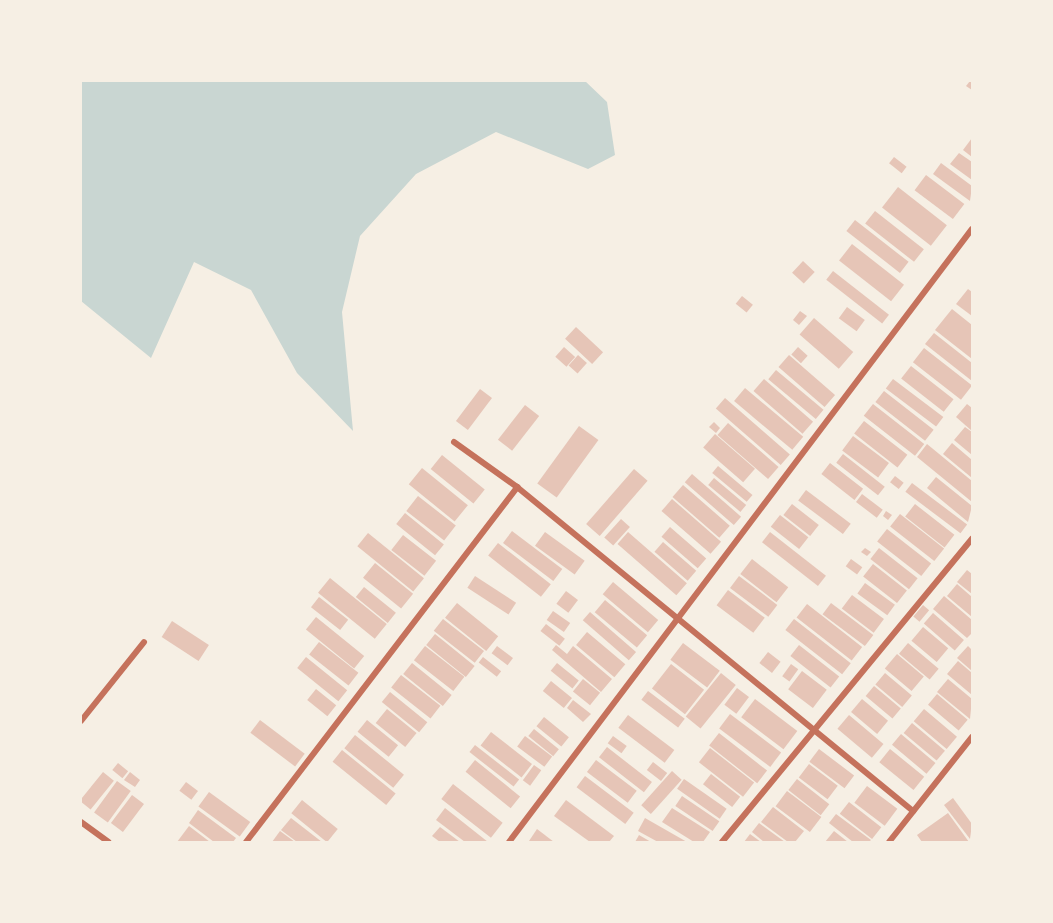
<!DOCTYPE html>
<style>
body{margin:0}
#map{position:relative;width:1053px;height:923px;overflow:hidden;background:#f6efe4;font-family:Lato,sans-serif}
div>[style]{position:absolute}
.water>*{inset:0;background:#c9d6d2}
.building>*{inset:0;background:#e6c5b7;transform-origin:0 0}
.minor>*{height:6px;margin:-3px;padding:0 3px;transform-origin:3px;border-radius:3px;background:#c5725c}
span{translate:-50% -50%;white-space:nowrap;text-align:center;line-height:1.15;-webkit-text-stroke:5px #f6efe4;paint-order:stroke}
.frame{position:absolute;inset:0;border:82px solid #f6efe4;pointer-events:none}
</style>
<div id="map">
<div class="water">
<i style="clip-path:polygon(81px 81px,585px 81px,607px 102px,615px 155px,588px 169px,496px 132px,416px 174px,360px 236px,342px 312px,353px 431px,297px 373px,251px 290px,194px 262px,151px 358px,81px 301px)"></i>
</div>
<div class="building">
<i style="clip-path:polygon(970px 81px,972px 81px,972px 90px,966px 86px)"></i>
<i style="clip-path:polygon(972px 138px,972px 157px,963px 150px)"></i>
<i style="clip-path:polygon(959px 153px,972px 162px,972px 180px,950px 164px)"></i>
<i style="left:894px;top:157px;width:16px;height:8px;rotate:38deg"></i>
<i style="clip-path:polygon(941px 163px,972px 186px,970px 201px,933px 174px)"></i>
<i style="left:926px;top:175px;width:48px;height:19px;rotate:37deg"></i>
<i style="left:898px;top:187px;width:62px;height:26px;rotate:38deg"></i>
<i style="left:875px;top:211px;width:62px;height:16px;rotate:38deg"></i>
<i style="left:855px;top:220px;width:68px;height:14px;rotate:38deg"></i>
<i style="left:852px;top:244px;width:66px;height:21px;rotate:38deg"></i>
<i style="left:803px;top:261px;width:16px;height:16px;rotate:43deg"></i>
<i style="left:833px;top:271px;width:71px;height:11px;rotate:38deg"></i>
<i style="clip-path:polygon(968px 289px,972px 292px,972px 316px,956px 304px)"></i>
<i style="left:742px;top:296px;width:14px;height:10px;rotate:39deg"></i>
<i style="left:847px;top:307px;width:22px;height:14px;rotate:36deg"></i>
<i style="clip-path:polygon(952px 309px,972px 325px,972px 359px,935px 330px)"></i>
<i style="clip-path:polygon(800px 311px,807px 316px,799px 325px,793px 320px)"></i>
<i style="left:814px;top:318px;width:52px;height:22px;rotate:41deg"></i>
<i style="left:576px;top:327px;width:37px;height:16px;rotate:43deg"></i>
<i style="clip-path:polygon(934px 333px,972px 363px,972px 381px,925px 344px)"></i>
<i style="left:564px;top:347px;width:15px;height:13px;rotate:42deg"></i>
<i style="left:798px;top:347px;width:13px;height:10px;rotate:42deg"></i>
<i style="left:924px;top:348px;width:61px;height:18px;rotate:38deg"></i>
<i style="left:578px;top:355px;width:12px;height:14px;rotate:42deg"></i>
<i style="left:789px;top:355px;width:61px;height:16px;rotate:41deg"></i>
<i style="left:911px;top:366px;width:54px;height:16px;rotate:38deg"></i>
<i style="left:776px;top:370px;width:62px;height:12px;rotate:40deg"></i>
<i style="left:764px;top:379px;width:65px;height:16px;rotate:41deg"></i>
<i style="left:893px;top:379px;width:63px;height:12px;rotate:37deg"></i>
<i style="left:745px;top:388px;width:76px;height:17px;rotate:40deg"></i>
<i style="left:480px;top:389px;width:15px;height:40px;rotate:37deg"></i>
<i style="left:884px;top:391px;width:63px;height:14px;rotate:38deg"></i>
<i style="left:725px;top:398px;width:86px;height:14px;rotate:41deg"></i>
<i style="left:873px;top:404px;width:65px;height:15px;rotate:38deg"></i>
<i style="clip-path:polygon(967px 404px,972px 408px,972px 431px,956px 417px)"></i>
<i style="left:525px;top:405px;width:18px;height:44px;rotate:38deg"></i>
<i style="left:864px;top:421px;width:55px;height:16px;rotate:38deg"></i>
<i style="clip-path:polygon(714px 422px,720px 428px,716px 433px,709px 427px)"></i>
<i style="left:728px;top:423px;width:67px;height:16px;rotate:41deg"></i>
<i style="left:579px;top:426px;width:24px;height:71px;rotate:36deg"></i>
<i style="clip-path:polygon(965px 427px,972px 432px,972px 455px,954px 440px)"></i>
<i style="left:715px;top:434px;width:53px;height:18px;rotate:41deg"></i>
<i style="left:853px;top:436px;width:45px;height:18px;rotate:37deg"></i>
<i style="clip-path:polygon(952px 443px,972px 460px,972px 478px,943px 454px)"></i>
<i style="clip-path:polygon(927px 444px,972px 481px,972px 502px,917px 457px)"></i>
<i style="left:843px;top:454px;width:53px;height:11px;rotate:38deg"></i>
<i style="left:442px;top:455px;width:55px;height:18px;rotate:39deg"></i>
<i style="left:830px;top:463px;width:42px;height:14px;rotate:38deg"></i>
<i style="left:718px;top:466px;width:45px;height:9px;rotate:40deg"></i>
<i style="left:422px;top:468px;width:59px;height:21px;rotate:39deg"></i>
<i style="left:634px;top:469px;width:18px;height:73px;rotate:41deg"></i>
<i style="left:692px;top:474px;width:65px;height:11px;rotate:41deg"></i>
<i style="left:895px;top:476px;width:11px;height:8px;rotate:38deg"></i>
<i style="clip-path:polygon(936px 477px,972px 506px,968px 522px,927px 488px)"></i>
<i style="left:714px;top:478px;width:42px;height:9px;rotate:40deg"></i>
<i style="left:912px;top:483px;width:69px;height:11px;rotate:37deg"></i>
<i style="left:683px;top:485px;width:62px;height:16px;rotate:41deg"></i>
<i style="left:806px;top:490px;width:56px;height:13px;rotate:37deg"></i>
<i style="left:862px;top:494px;width:26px;height:10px;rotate:37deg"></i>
<i style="left:418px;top:496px;width:48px;height:19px;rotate:38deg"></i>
<i style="left:672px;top:499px;width:65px;height:16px;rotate:41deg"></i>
<i style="left:792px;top:504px;width:34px;height:14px;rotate:38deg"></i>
<i style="left:915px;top:504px;width:50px;height:16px;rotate:38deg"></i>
<i style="clip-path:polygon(886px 511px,892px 515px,888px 520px,883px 516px)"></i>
<i style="left:405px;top:513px;width:50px;height:14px;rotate:39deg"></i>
<i style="left:900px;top:514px;width:56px;height:16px;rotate:38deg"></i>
<i style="left:780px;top:515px;width:36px;height:15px;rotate:38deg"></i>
<i style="left:621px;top:519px;width:12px;height:25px;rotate:42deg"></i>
<i style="left:670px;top:527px;width:48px;height:13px;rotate:41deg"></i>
<i style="left:887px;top:529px;width:56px;height:16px;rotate:38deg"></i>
<i style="left:512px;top:531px;width:63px;height:15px;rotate:37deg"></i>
<i style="left:545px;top:532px;width:49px;height:17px;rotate:36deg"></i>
<i style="left:628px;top:532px;width:78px;height:16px;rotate:41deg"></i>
<i style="left:770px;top:532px;width:71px;height:13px;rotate:38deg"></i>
<i style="left:368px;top:533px;width:72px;height:17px;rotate:39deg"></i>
<i style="left:403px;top:535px;width:42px;height:19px;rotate:38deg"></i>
<i style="left:663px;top:542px;width:44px;height:13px;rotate:41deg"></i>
<i style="left:498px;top:543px;width:67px;height:16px;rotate:38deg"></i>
<i style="clip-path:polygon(865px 548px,871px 552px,867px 556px,861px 552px)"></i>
<i style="left:879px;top:548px;width:49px;height:14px;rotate:38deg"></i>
<i style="left:752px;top:559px;width:46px;height:19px;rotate:38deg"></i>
<i style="left:851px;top:559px;width:14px;height:9px;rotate:36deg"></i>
<i style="left:375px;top:563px;width:49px;height:19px;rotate:39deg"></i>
<i style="left:873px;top:564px;width:43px;height:16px;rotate:38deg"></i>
<i style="clip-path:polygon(967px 570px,972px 574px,972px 594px,957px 582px)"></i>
<i style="left:475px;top:576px;width:49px;height:14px;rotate:33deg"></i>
<i style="left:739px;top:576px;width:48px;height:15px;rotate:37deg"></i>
<i style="left:330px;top:578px;width:73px;height:19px;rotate:39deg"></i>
<i style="left:613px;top:582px;width:59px;height:16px;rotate:40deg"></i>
<i style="left:865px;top:583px;width:37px;height:13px;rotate:36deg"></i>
<i style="clip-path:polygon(957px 584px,972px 597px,972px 617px,947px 596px)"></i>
<i style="left:364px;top:587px;width:41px;height:13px;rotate:39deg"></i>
<i style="left:728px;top:590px;width:46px;height:19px;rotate:37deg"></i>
<i style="left:566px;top:591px;width:15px;height:16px;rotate:37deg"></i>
<i style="left:852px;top:595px;width:40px;height:17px;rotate:37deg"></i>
<i style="clip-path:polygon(944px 596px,972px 620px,972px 633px,967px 638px,933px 609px)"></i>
<i style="left:319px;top:597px;width:37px;height:13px;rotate:38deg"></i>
<i style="left:605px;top:600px;width:55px;height:16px;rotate:40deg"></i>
<i style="left:457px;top:603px;width:53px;height:19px;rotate:39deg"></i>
<i style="left:831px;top:603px;width:53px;height:14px;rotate:37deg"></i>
<i style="left:807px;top:604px;width:70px;height:17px;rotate:38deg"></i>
<i style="left:923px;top:605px;width:8px;height:15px;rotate:40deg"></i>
<i style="left:553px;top:611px;width:21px;height:11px;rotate:35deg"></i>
<i style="left:590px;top:612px;width:61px;height:11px;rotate:41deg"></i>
<i style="left:933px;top:613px;width:41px;height:14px;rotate:41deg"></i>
<i style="left:316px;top:617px;width:62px;height:16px;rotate:39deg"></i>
<i style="left:443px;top:619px;width:52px;height:15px;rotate:38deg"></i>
<i style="left:794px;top:619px;width:72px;height:14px;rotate:38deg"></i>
<i style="left:172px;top:621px;width:44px;height:19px;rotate:33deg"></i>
<i style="left:546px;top:624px;width:24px;height:9px;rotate:38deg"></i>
<i style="left:923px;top:627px;width:33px;height:18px;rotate:40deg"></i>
<i style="left:587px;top:632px;width:50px;height:17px;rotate:40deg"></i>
<i style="left:435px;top:634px;width:51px;height:14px;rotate:39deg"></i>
<i style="left:319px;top:642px;width:50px;height:16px;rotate:38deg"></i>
<i style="left:683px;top:643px;width:46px;height:21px;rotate:37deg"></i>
<i style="left:908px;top:643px;width:40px;height:14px;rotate:40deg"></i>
<i style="clip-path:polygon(556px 645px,567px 654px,573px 646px,612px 679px,601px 692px,552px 650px)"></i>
<i style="left:799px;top:645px;width:51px;height:14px;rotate:38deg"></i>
<i style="left:425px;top:646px;width:50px;height:18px;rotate:38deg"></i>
<i style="left:497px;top:646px;width:20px;height:9px;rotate:37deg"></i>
<i style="clip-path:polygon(968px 646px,972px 650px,972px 671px,957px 658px)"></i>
<i style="left:768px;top:652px;width:16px;height:14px;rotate:38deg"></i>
<i style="left:897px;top:654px;width:35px;height:19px;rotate:40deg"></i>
<i style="left:306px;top:657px;width:53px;height:14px;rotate:39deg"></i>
<i style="left:483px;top:657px;width:23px;height:7px;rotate:38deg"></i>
<i style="clip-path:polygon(958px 661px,972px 673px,972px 695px,947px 674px)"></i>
<i style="left:412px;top:663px;width:51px;height:14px;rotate:39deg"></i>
<i style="left:557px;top:663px;width:28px;height:10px;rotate:39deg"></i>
<i style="left:671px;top:664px;width:42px;height:31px;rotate:38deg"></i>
<i style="left:791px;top:664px;width:9px;height:15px;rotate:36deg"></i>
<i style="left:802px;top:671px;width:31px;height:23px;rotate:37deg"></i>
<i style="left:721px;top:673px;width:19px;height:56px;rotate:39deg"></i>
<i style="left:885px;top:673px;width:35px;height:15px;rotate:40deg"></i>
<i style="left:401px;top:675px;width:50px;height:16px;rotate:38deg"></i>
<i style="left:583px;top:679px;width:22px;height:16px;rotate:39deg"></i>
<i style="clip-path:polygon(948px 679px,972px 699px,970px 719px,937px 692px)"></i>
<i style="left:551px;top:681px;width:27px;height:13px;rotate:39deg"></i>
<i style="left:874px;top:686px;width:35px;height:13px;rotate:40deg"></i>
<i style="left:737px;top:688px;width:15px;height:21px;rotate:37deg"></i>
<i style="left:316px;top:689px;width:26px;height:14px;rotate:39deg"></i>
<i style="left:648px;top:691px;width:46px;height:11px;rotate:37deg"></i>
<i style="left:390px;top:692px;width:48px;height:13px;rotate:39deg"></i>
<i style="left:937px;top:694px;width:40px;height:14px;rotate:40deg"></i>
<i style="left:755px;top:699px;width:53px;height:23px;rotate:37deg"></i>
<i style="left:862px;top:699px;width:34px;height:17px;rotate:40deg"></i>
<i style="clip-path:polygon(573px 700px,591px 714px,583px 722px,567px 708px)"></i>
<i style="left:387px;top:709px;width:38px;height:18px;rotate:39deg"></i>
<i style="left:924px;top:709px;width:43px;height:16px;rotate:40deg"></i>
<i style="left:730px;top:714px;width:64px;height:18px;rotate:37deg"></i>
<i style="left:628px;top:715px;width:58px;height:16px;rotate:37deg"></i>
<i style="left:849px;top:715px;width:45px;height:18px;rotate:40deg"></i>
<i style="left:544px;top:717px;width:32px;height:12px;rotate:39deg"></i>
<i style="left:260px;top:720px;width:56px;height:16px;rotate:37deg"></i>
<i style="left:367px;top:720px;width:40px;height:15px;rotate:39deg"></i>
<i style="left:912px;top:723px;width:43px;height:13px;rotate:40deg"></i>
<i style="left:534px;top:729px;width:32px;height:9px;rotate:39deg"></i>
<i style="left:491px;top:732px;width:52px;height:17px;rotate:38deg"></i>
<i style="left:719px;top:733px;width:61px;height:16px;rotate:38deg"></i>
<i style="left:901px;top:734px;width:45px;height:14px;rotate:40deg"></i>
<i style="left:355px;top:735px;width:63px;height:17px;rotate:39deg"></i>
<i style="left:525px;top:736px;width:34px;height:13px;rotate:37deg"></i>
<i style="left:613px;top:736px;width:17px;height:9px;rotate:36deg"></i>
<i style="left:475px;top:745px;width:56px;height:9px;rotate:38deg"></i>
<i style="left:607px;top:747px;width:57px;height:13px;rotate:38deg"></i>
<i style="left:710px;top:748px;width:56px;height:18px;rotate:38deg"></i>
<i style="left:819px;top:749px;width:44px;height:16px;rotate:37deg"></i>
<i style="left:890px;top:749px;width:44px;height:17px;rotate:39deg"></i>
<i style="left:342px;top:750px;width:69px;height:15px;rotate:39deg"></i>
<i style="left:475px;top:760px;width:58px;height:15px;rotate:39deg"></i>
<i style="left:596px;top:760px;width:51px;height:15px;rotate:37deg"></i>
<i style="left:653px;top:762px;width:18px;height:10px;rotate:38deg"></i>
<i style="left:118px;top:763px;width:13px;height:9px;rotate:39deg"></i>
<i style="left:809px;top:764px;width:36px;height:17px;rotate:37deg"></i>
<i style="left:534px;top:765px;width:9px;height:19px;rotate:36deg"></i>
<i style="left:672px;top:771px;width:13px;height:46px;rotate:42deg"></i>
<i style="left:103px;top:772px;width:14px;height:37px;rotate:39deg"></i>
<i style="clip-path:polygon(130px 772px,140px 780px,135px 787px,124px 780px)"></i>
<i style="left:711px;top:774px;width:37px;height:13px;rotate:38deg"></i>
<i style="left:585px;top:776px;width:61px;height:14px;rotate:37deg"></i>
<i style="left:684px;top:779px;width:52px;height:12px;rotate:35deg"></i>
<i style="left:797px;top:779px;width:41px;height:14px;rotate:38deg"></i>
<i style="left:117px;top:781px;width:17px;height:39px;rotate:36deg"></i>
<i style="left:186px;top:782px;width:15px;height:11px;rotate:37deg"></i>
<i style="left:453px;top:784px;width:63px;height:19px;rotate:38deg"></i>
<i style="left:867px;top:786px;width:38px;height:21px;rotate:37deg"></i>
<i style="left:787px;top:791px;width:43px;height:19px;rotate:37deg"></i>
<i style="left:209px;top:792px;width:51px;height:18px;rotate:36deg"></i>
<i style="left:132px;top:795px;width:15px;height:35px;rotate:37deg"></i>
<i style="left:682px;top:796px;width:45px;height:12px;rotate:34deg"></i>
<i style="clip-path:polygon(953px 798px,972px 824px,970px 839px,944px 805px)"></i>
<i style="left:302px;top:800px;width:46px;height:17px;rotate:39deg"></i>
<i style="clip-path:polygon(566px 800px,614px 836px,609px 842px,590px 842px,554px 816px)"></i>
<i style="left:849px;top:802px;width:41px;height:15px;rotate:38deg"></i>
<i style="clip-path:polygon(773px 807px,804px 831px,795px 842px,788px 842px,761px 822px)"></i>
<i style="clip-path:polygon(445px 808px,488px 842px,465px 842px,436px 820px)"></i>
<i style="clip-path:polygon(672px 808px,710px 832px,703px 842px,694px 842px,662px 822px)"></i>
<i style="clip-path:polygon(198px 810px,236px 838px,233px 842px,214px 842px,189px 823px)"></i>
<i style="clip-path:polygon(948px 813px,969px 842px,922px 842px,917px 835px)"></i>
<i style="clip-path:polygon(836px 814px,871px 840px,869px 842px,853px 842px,829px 823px)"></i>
<i style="clip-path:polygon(291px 818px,322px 842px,297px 842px,281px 830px)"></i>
<i style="clip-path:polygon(645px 818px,687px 842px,658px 842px,638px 831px)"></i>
<i style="clip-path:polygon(759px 823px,785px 842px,764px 842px,752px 832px)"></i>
<i style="clip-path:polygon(189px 826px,210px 842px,177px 842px)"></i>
<i style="clip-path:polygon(440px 827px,460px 842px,440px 842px,432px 836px)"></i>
<i style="clip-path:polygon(537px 829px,554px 842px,529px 841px)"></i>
<i style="clip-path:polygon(280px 831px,295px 842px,272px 842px)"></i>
<i style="clip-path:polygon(834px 831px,848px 842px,825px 842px)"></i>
<i style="clip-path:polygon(750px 834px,761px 842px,744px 842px)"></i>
<i style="clip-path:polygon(639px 835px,651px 842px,635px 842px)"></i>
</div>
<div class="minor">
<i style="left:454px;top:442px;width:77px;rotate:35.5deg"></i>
<i style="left:517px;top:487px;width:512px;rotate:39.29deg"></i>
<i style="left:81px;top:721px;width:101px;rotate:-51.4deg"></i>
<i style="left:81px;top:822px;width:34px;rotate:36deg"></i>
<i style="left:246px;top:842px;width:447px;rotate:-52.6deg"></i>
<i style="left:509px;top:842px;width:768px;rotate:-52.94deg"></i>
<i style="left:722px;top:842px;width:393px;rotate:-50.5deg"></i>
<i style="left:889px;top:842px;width:134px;rotate:-51.7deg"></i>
</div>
<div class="frame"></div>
</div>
